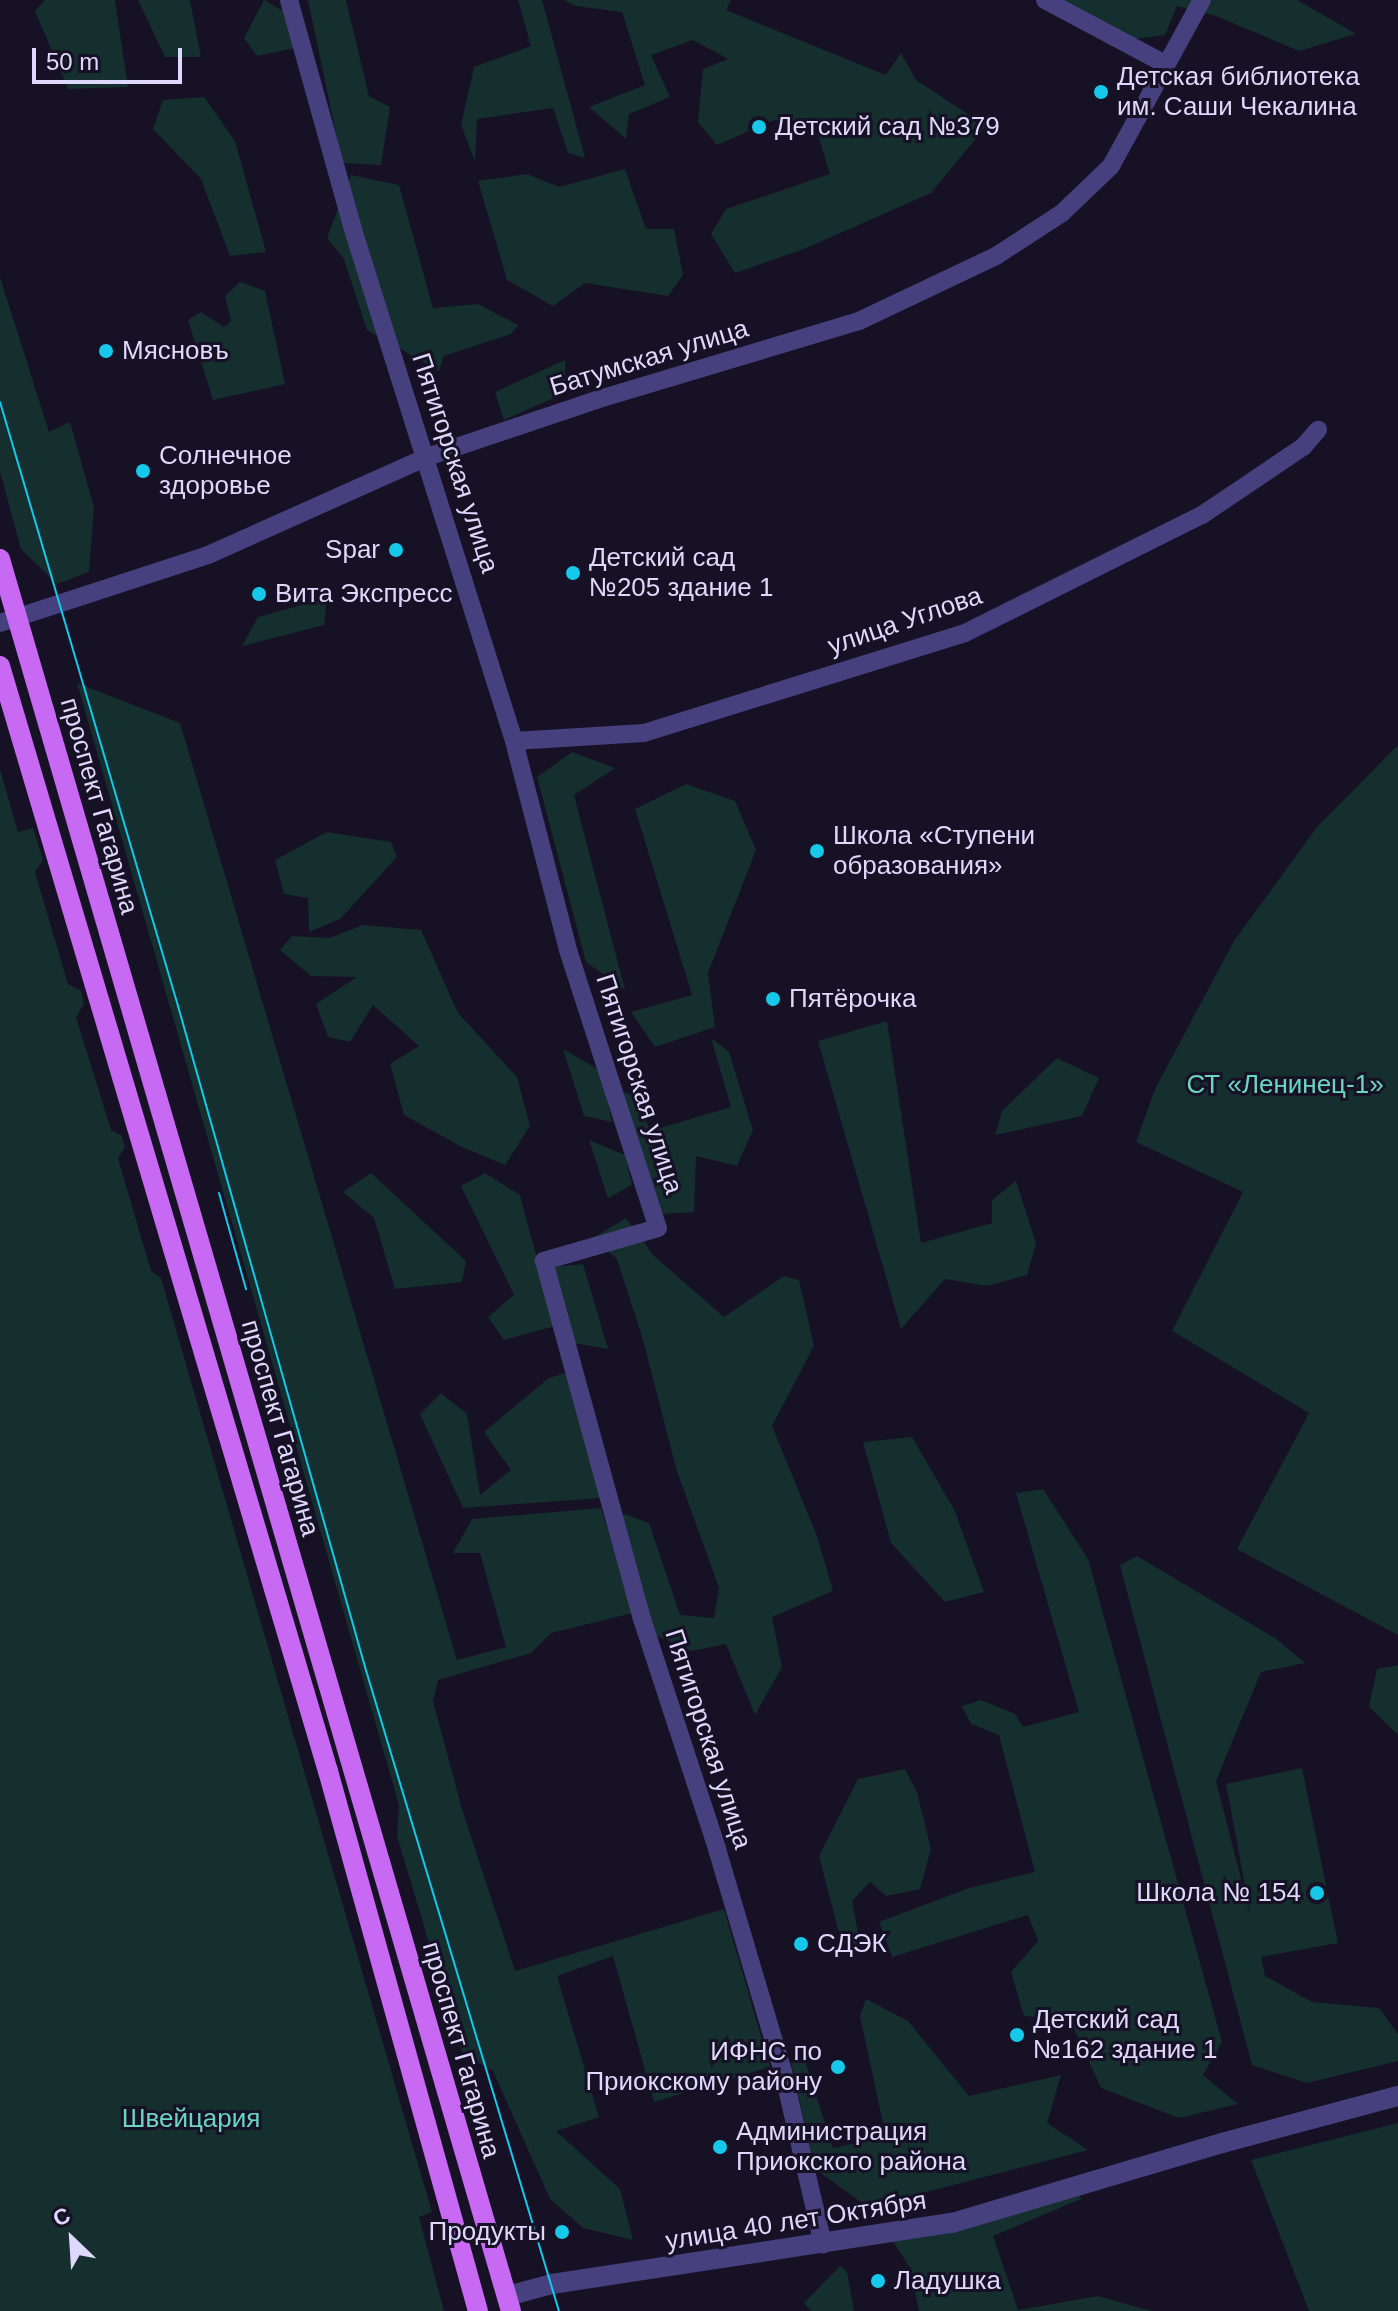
<!DOCTYPE html>
<meta charset="utf-8">
<style>
body{margin:0}
#map{position:relative;width:1398px;height:2311px;overflow:hidden;background:#161125;font-family:Arial,sans-serif}
div>[style]{position:absolute}
.green>*{inset:0;background:#152e2e}
.minor>*{height:18px;margin:-9px;padding:0 9px;transform-origin:9px;border-radius:9px;background:#47407f}
.tertiary>*{height:20px;margin:-10px;padding:0 10px;transform-origin:10px;border-radius:10px;background:#47407f}
.primary>*{height:20px;margin:-10px;padding:0 10px;transform-origin:10px;border-radius:10px;background:#c769f2}
.tram>*{height:2px;margin:-1px;padding:0 1px;transform-origin:1px;border-radius:1px;background:#16c8ea}
.dots>*{width:22px;height:22px;translate:-50% -50%;box-sizing:border-box;border:4px solid #161125;border-radius:50%}
span{translate:-50% -50%;white-space:nowrap;text-align:center;line-height:1.15;-webkit-text-stroke:6px #161125;paint-order:stroke}
.poi-label{font-size:26px;color:#ded8fc}
.left{translate:0 -50%;text-align:left}
.right{translate:-100% -50%;text-align:right}
.street-label{font-size:26px;color:#ded8fc}
.park-label{font-size:26px;color:#6ad6c1}
.north{position:absolute;left:32px;top:2199px;width:80px;height:80px;-webkit-text-stroke:6px #161125;paint-order:stroke;rotate:335deg;font-size:22px;font-weight:700;line-height:32px;text-align:center;color:#ded8fc}
.north::after{content:'';display:block;margin:auto;width:28px;height:36px;background:#ded8fc;clip-path:polygon(50% 0,100% 100%,50% 72%,0 100%)}
.scale{position:absolute;left:32px;top:48px;width:150px;height:36px;box-sizing:border-box;border:4px solid #ded8fc;border-top:0;padding-left:10px;font-size:24px;line-height:28px;white-space:nowrap;color:#ded8fc;-webkit-text-stroke:6px #161125;paint-order:stroke}
</style>
<div id="map">
<div class="green">
<i style="clip-path:polygon(45px 0,115px 0,128px 87px,68px 89px,35px 11px)"></i>
<i style="clip-path:polygon(138px 0,190px 0,201px 57px,165px 57px)"></i>
<i style="clip-path:polygon(264px 0,283px 11px,295px 48px,257px 56px,244px 38px)"></i>
<i style="clip-path:polygon(308px 0,346px 0,369px 96px,390px 107px,381px 165px,342px 163px)"></i>
<i style="clip-path:polygon(518px 0,542px 0,585px 158px,568px 153px,553px 108px,477px 119px,475px 162px,461px 125px,474px 67px,531px 46px)"></i>
<i style="clip-path:polygon(564px 0,731px 0,726px 10px,886px 75px,901px 53px,916px 80px,986px 126px,931px 193px,804px 249px,735px 273px,711px 234px,726px 209px,830px 174px,815px 125px,775px 120px,717px 145px,698px 122px,703px 69px,728px 59px,693px 40px,651px 55px,670px 97px,629px 114px,626px 139px,589px 107px,645px 85px,622px 12px,576px 6px)"></i>
<i style="clip-path:polygon(1062px 0,1297px 0,1356px 34px,1299px 51px,1216px 16px,1177px 6px,1165px 35px,1136px 39px)"></i>
<i style="clip-path:polygon(204px 97px,235px 141px,266px 252px,230px 256px,201px 179px,153px 129px,163px 100px)"></i>
<i style="clip-path:polygon(625px 169px,646px 229px,674px 229px,683px 275px,668px 296px,585px 283px,553px 306px,507px 280px,478px 181px,527px 174px,559px 187px)"></i>
<i style="clip-path:polygon(351px 175px,399px 185px,433px 308px,478px 304px,518px 325px,511px 334px,444px 356px,439px 371px,367px 330px,344px 259px,327px 238px)"></i>
<i style="clip-path:polygon(0 277px,49px 432px,70px 422px,94px 507px,89px 572px,57px 584px,21px 549px,0 472px)"></i>
<i style="clip-path:polygon(240px 282px,265px 291px,285px 384px,213px 400px,188px 320px,201px 312px,224px 327px,231px 321px,225px 296px)"></i>
<i style="clip-path:polygon(565px 360px,565px 393px,504px 420px,495px 392px)"></i>
<i style="clip-path:polygon(327px 598px,324px 625px,242px 646px,258px 617px)"></i>
<i style="clip-path:polygon(77px 683px,180px 723px,457px 1660px,506px 1647px,480px 1553px,453px 1553px,472px 1519px,601px 1508px,633px 1613px,551px 1633px,531px 1653px,438px 1680px,433px 1701px,462px 1809px,515px 1971px,724px 1909px,770px 2067px,654px 2102px,613px 1956px,557px 1976px,599px 2117px,556px 2131px,620px 2189px,633px 2240px,583px 2228px,550px 2199px,493px 2071px,462px 2053px,397px 1836px,399px 1805px)"></i>
<i style="clip-path:polygon(1398px 745px,1398px 1635px,1237px 1549px,1309px 1413px,1172px 1331px,1243px 1192px,1136px 1142px,1155px 1089px,1234px 941px,1317px 827px)"></i>
<i style="clip-path:polygon(572px 752px,615px 768px,574px 795px,625px 990px,586px 962px,537px 777px)"></i>
<i style="clip-path:polygon(0 769px,18px 832px,33px 828px,43px 860px,35px 872px,68px 984px,81px 991px,84px 1004px,76px 1017px,111px 1130px,122px 1136px,125px 1147px,118px 1158px,151px 1271px,161px 1278px,432px 2212px,419px 2217px,444px 2311px,0 2311px)"></i>
<i style="clip-path:polygon(686px 784px,735px 801px,756px 850px,708px 973px,715px 1027px,655px 1047px,631px 1012px,692px 995px,635px 809px)"></i>
<i style="clip-path:polygon(327px 832px,391px 842px,397px 857px,340px 919px,309px 932px,308px 898px,284px 894px,275px 860px)"></i>
<i style="clip-path:polygon(363px 925px,421px 930px,458px 1013px,517px 1077px,530px 1126px,505px 1165px,462px 1147px,404px 1115px,390px 1064px,419px 1046px,373px 1005px,350px 1042px,328px 1037px,316px 1004px,357px 977px,311px 976px,280px 950px,292px 936px,329px 938px)"></i>
<i style="clip-path:polygon(887px 1021px,921px 1243px,992px 1223px,992px 1200px,1016px 1181px,1036px 1243px,1027px 1275px,987px 1286px,945px 1279px,901px 1329px,818px 1041px)"></i>
<i style="clip-path:polygon(711px 1038px,729px 1052px,753px 1130px,737px 1166px,696px 1156px,694px 1212px,661px 1214px,623px 1092px,638px 1097px,650px 1131px,731px 1107px)"></i>
<i style="clip-path:polygon(563px 1049px,601px 1071px,612px 1122px,584px 1116px)"></i>
<i style="clip-path:polygon(1057px 1058px,1099px 1078px,1082px 1116px,995px 1135px,1002px 1111px)"></i>
<i style="clip-path:polygon(589px 1140px,625px 1155px,632px 1185px,608px 1198px)"></i>
<i style="clip-path:polygon(371px 1173px,466px 1261px,462px 1282px,395px 1289px,374px 1218px,343px 1192px)"></i>
<i style="clip-path:polygon(485px 1173px,520px 1195px,555px 1326px,504px 1340px,488px 1317px,514px 1295px,461px 1186px)"></i>
<i style="clip-path:polygon(626px 1218px,654px 1256px,724px 1317px,784px 1276px,799px 1280px,814px 1346px,772px 1426px,817px 1536px,833px 1591px,772px 1617px,782px 1667px,755px 1715px,726px 1644px,692px 1651px,655px 1635px,621px 1513px,649px 1523px,680px 1615px,714px 1618px,719px 1588px,676px 1468px,643px 1340px,617px 1259px,593px 1238px)"></i>
<i style="clip-path:polygon(583px 1264px,608px 1349px,568px 1342px,552px 1267px)"></i>
<i style="clip-path:polygon(569px 1372px,602px 1498px,463px 1508px,420px 1414px,441px 1393px,467px 1414px,480px 1495px,511px 1470px,484px 1432px,549px 1378px)"></i>
<i style="clip-path:polygon(912px 1437px,955px 1511px,984px 1592px,945px 1602px,891px 1543px,863px 1442px)"></i>
<i style="clip-path:polygon(1043px 1489px,1088px 1559px,1222px 2042px,1203px 2075px,1238px 2104px,1179px 2118px,1101px 2088px,1070px 2020px,1024px 2016px,1011px 1972px,1038px 1941px,1028px 1915px,892px 1957px,879px 1922px,969px 1888px,1035px 1872px,999px 1735px,971px 1724px,962px 1706px,981px 1700px,1015px 1714px,1023px 1727px,1079px 1712px,1016px 1493px)"></i>
<i style="clip-path:polygon(1137px 1556px,1275px 1638px,1305px 1663px,1261px 1672px,1216px 1781px,1251px 1918px,1226px 1784px,1302px 1768px,1338px 1943px,1261px 1957px,1265px 1976px,1312px 2002px,1379px 2008px,1398px 2034px,1398px 2061px,1307px 2083px,1252px 2065px,1120px 1565px)"></i>
<i style="clip-path:polygon(1398px 1665px,1398px 1735px,1369px 1707px,1377px 1669px)"></i>
<i style="clip-path:polygon(905px 1769px,917px 1792px,931px 1849px,920px 1889px,886px 1896px,870px 1882px,852px 1901px,862px 1953px,839px 1933px,819px 1856px,858px 1779px)"></i>
<i style="clip-path:polygon(866px 1999px,908px 2021px,969px 2096px,1061px 2075px,1047px 2123px,1088px 2150px,868px 2207px,815px 2169px,791px 2063px,802px 2051px,833px 2148px,886px 2137px,860px 2016px)"></i>
<i style="clip-path:polygon(1398px 2123px,1398px 2311px,1309px 2311px,1251px 2160px)"></i>
<i style="clip-path:polygon(1078px 2192px,1081px 2199px,993px 2236px,1018px 2310px,1098px 2296px,1152px 2311px,919px 2311px,911px 2269px,889px 2236px)"></i>
<i style="clip-path:polygon(840px 2266px,847px 2272px,854px 2311px,811px 2311px,804px 2303px)"></i>
</div>
<div class="minor">
<i style="left:289px;top:0;width:245px;rotate:74.4deg"></i>
<i style="left:355px;top:236px;width:529px;rotate:72.52deg"></i>
<i style="left:514px;top:741px;width:216px;rotate:75.5deg"></i>
<i style="left:568px;top:950px;width:292px;rotate:72.1deg"></i>
<i style="left:658px;top:1228px;width:119px;rotate:163.9deg"></i>
<i style="left:544px;top:1261px;width:371px;rotate:74.7deg"></i>
<i style="left:642px;top:1619px;width:242px;rotate:71.9deg"></i>
<i style="left:717px;top:1849px;width:233px;rotate:73.5deg"></i>
<i style="left:783px;top:2072px;width:177px;rotate:76.9deg"></i>
<i style="left:1045px;top:0;width:136px;rotate:28.1deg"></i>
<i style="left:0;top:623px;width:219px;rotate:-18.1deg"></i>
<i style="left:208px;top:555px;width:240px;rotate:-24.1deg"></i>
<i style="left:427px;top:457px;width:178px;rotate:-18.6deg"></i>
<i style="left:596px;top:400px;width:275px;rotate:-16.7deg"></i>
<i style="left:859px;top:321px;width:152px;rotate:-25.4deg"></i>
<i style="left:996px;top:256px;width:79px;rotate:-33.1deg"></i>
<i style="left:1062px;top:213px;width:68px;rotate:-43.8deg"></i>
<i style="left:1111px;top:166px;width:189px;rotate:-61.3deg"></i>
<i style="left:514px;top:741px;width:130px;rotate:-3.5deg"></i>
<i style="left:644px;top:733px;width:336px;rotate:-17.3deg"></i>
<i style="left:965px;top:633px;width:265px;rotate:-26.5deg"></i>
<i style="left:1202px;top:515px;width:122px;rotate:-34deg"></i>
<i style="left:1303px;top:447px;width:23px;rotate:-49deg"></i>
</div>
<div class="tertiary">
<i style="left:507px;top:2296px;width:47px;rotate:-14.9deg"></i>
<i style="left:552px;top:2284px;width:405px;rotate:-8.7deg"></i>
<i style="left:952px;top:2223px;width:282px;rotate:-16.5deg"></i>
<i style="left:1222px;top:2143px;width:182px;rotate:-15deg"></i>
</div>
<div class="primary">
<i style="left:0;top:559px;width:1825px;rotate:73.74deg"></i>
<i style="left:0;top:666px;width:1153px;rotate:73.47deg"></i>
<i style="left:328px;top:1771px;width:560px;rotate:74.48deg"></i>
</div>
<div class="tram">
<i style="left:0;top:402px;width:630px;rotate:73.58deg"></i>
<i style="left:178px;top:1006px;width:687px;rotate:74.2deg"></i>
<i style="left:365px;top:1667px;width:673px;rotate:73.24deg"></i>
<i style="left:219px;top:1193px;width:100px;rotate:74.3deg"></i>
</div>
<div class="dots">
<i style="left:1101px;top:92px;background:#16c8ea"></i>
<i style="left:759px;top:127px;background:#16c8ea"></i>
<i style="left:106px;top:351px;background:#16c8ea"></i>
<i style="left:143px;top:471px;background:#16c8ea"></i>
<i style="left:396px;top:550px;background:#16c8ea"></i>
<i style="left:573px;top:573px;background:#16c8ea"></i>
<i style="left:259px;top:594px;background:#16c8ea"></i>
<i style="left:817px;top:851px;background:#16c8ea"></i>
<i style="left:773px;top:999px;background:#16c8ea"></i>
<i style="left:1317px;top:1893px;background:#16c8ea"></i>
<i style="left:801px;top:1944px;background:#16c8ea"></i>
<i style="left:1017px;top:2035px;background:#16c8ea"></i>
<i style="left:838px;top:2067px;background:#16c8ea"></i>
<i style="left:720px;top:2147px;background:#16c8ea"></i>
<i style="left:562px;top:2232px;background:#16c8ea"></i>
<i style="left:878px;top:2281px;background:#16c8ea"></i>
</div>
<div class="poi-label">
<span class="left" style="left:1117px;top:92px">Детская библиотека<br>им. Саши Чекалина</span>
<span class="left" style="left:775px;top:127px">Детский сад №379</span>
<span class="left" style="left:122px;top:351px">Мясновъ</span>
<span class="left" style="left:159px;top:471px">Солнечное<br>здоровье</span>
<span class="right" style="left:380px;top:550px">Spar</span>
<span class="left" style="left:589px;top:573px">Детский сад<br>№205 здание 1</span>
<span class="left" style="left:275px;top:594px">Вита Экспресс</span>
<span class="left" style="left:833px;top:851px">Школа «Ступени<br>образования»</span>
<span class="left" style="left:789px;top:999px">Пятёрочка</span>
<span class="right" style="left:1301px;top:1893px">Школа № 154</span>
<span class="left" style="left:817px;top:1944px">СДЭК</span>
<span class="left" style="left:1033px;top:2035px">Детский сад<br>№162 здание 1</span>
<span class="right" style="left:822px;top:2067px">ИФНС по<br>Приокскому району</span>
<span class="left" style="left:736px;top:2147px">Администрация<br>Приокского района</span>
<span class="right" style="left:546px;top:2232px">Продукты</span>
<span class="left" style="left:894px;top:2281px">Ладушка</span>
</div>
<div class="street-label">
<span style="left:649px;top:358px;rotate:-17deg">Батумская улица</span>
<span style="left:455px;top:463px;rotate:72deg">Пятигорская улица</span>
<span style="left:905px;top:621px;rotate:-19deg">улица Углова</span>
<span style="left:99px;top:806px;rotate:74deg">проспект Гагарина</span>
<span style="left:639px;top:1084px;rotate:72deg">Пятигорская улица</span>
<span style="left:280px;top:1428px;rotate:74deg">проспект Гагарина</span>
<span style="left:708px;top:1739px;rotate:72deg">Пятигорская улица</span>
<span style="left:461px;top:2050px;rotate:74deg">проспект Гагарина</span>
<span style="left:796px;top:2221px;rotate:-9deg">улица 40 лет Октября</span>
</div>
<div class="park-label">
<span style="left:1285px;top:1085px">СТ «Ленинец-1»</span>
<span style="left:191px;top:2119px">Швейцария</span>
</div>
<div class="north">С</div>
<div class="scale">50 m</div>
</div>
